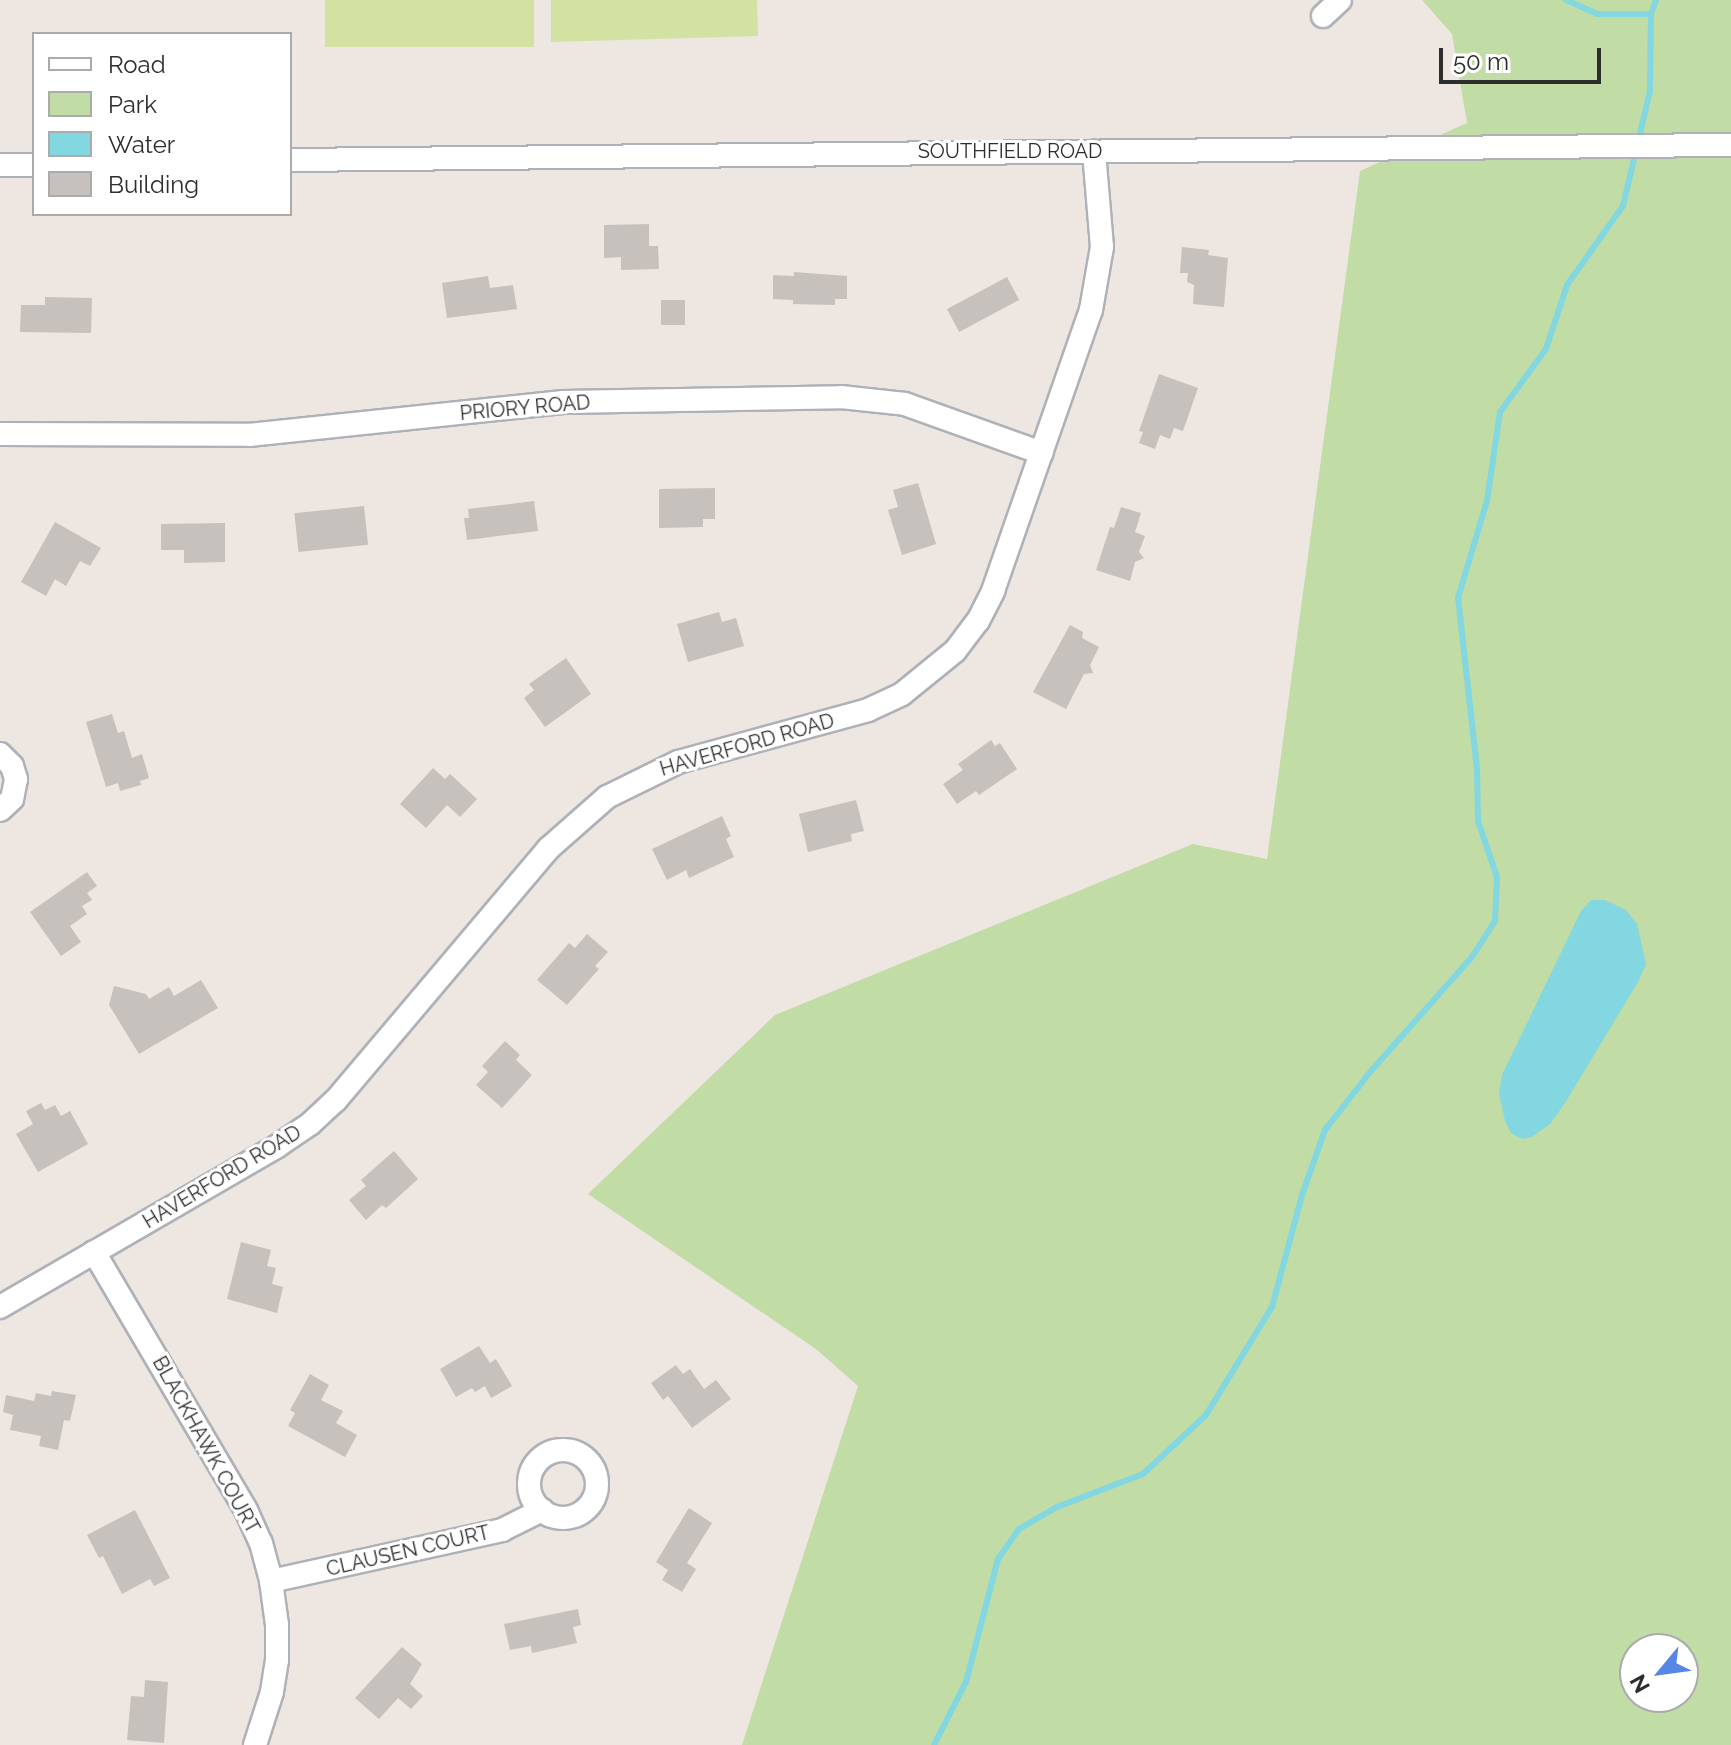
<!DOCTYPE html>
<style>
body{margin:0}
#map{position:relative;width:1731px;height:1745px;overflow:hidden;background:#ede6e1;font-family:Raleway,sans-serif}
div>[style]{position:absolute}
.green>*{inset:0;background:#c1dca5}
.pitch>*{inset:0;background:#d1e2a2;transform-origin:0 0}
.water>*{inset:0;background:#82d7e1}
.stream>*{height:6px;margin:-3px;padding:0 3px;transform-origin:3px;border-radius:3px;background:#82d7e1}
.building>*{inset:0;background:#c6c1bc;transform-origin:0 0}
.roads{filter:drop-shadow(2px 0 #aeb1b7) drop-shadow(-2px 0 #aeb1b7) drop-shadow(0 2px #aeb1b7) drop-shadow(0 -2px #aeb1b7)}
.minor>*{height:22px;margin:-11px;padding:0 11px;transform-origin:11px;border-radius:11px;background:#fff}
.minor>.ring{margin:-11px;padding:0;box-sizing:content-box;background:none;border:22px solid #fff;border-radius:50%}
span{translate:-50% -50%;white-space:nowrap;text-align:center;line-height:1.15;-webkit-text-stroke:6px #fff;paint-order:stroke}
.street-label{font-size:20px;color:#2d2d2d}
.legend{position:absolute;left:32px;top:32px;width:260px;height:184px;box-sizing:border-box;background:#fff;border:2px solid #ababab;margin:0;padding:10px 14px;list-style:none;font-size:24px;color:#2d2d2d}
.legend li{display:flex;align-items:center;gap:16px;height:40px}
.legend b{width:40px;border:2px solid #ababab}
.north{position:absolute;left:1619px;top:1633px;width:80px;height:80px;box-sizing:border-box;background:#fff;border:2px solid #ababab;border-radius:50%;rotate:241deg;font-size:22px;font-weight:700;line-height:32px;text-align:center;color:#2d2d2d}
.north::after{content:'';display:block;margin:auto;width:28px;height:36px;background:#5687e5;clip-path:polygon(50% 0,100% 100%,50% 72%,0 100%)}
.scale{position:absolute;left:1439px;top:48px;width:162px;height:36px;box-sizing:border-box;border:4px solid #2d2d2d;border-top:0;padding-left:10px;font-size:24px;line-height:28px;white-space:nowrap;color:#2d2d2d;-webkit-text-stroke:6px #fff;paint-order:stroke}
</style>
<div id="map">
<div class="green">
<i style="clip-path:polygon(evenodd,1422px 0,1731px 0,1731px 1745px,742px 1745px,858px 1386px,816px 1349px,588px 1194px,775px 1015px,1193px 844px,1267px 859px,1360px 171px,1467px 123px,1452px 34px,1422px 0,1635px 1649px,1683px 1649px,1683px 1697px,1635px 1697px,1635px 1649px)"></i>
</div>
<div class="pitch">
<i style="left:325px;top:0;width:209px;height:47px"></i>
<i style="clip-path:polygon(551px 0,757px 0,758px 36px,551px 42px)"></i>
</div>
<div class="water">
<i style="clip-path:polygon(1591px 900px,1605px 900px,1626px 910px,1637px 924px,1646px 964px,1638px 982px,1565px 1103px,1550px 1124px,1532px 1137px,1522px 1139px,1511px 1133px,1505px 1121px,1499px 1093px,1502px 1075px,1581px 911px)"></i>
</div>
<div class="stream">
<i style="left:1566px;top:0;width:34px;rotate:24deg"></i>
<i style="left:1597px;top:14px;width:54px"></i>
<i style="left:934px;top:1745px;width:71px;rotate:-63.1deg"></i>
<i style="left:966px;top:1682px;width:127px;rotate:-75.4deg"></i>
<i style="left:998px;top:1559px;width:37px;rotate:-55deg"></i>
<i style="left:1019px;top:1529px;width:44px;rotate:-30.1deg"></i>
<i style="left:1057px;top:1507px;width:92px;rotate:-21deg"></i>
<i style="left:1143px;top:1474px;width:86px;rotate:-43.1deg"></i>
<i style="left:1206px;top:1415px;width:127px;rotate:-58.6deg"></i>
<i style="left:1272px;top:1307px;width:116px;rotate:-75deg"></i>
<i style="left:1302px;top:1195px;width:69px;rotate:-70.5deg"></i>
<i style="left:1325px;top:1130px;width:75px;rotate:-52.1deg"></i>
<i style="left:1371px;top:1071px;width:152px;rotate:-48.5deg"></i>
<i style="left:1472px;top:957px;width:43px;rotate:-57.4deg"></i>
<i style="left:1495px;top:921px;width:44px;rotate:-87.4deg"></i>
<i style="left:1497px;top:877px;width:59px;rotate:-108.7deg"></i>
<i style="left:1478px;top:821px;width:52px;rotate:-91.1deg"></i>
<i style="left:1477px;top:769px;width:172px;rotate:-96.3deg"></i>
<i style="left:1458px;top:598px;width:101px;rotate:-73.4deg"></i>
<i style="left:1487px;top:501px;width:90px;rotate:-81.7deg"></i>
<i style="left:1500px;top:412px;width:78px;rotate:-53.9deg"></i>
<i style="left:1546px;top:349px;width:67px;rotate:-71.8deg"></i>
<i style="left:1567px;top:285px;width:97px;rotate:-54.7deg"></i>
<i style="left:1623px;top:206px;width:118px;rotate:-76.8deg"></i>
<i style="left:1650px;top:91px;width:77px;rotate:-89.3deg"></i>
<i style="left:1651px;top:14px;width:15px;rotate:-70deg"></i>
</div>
<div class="building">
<i style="clip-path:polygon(649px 224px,649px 246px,658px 246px,659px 269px,621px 270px,621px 257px,604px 258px,604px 225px)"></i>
<i style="clip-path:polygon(1182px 247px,1209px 250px,1208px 255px,1228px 258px,1224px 307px,1193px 304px,1194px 285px,1187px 282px,1188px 273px,1180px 273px)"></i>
<i style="clip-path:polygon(794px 272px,847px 276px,847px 299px,835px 299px,835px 305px,793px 304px,793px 300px,773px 299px,773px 275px,794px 276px)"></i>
<i style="clip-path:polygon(488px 276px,490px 288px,513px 285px,517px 309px,447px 318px,442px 283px)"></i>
<i style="left:1007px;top:277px;width:26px;height:68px;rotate:62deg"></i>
<i style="clip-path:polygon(45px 297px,92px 298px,91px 333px,20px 332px,21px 305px,45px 305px)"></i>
<i style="left:661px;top:300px;width:24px;height:25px"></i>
<i style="clip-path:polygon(1159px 374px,1198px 388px,1183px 431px,1174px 428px,1170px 439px,1160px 435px,1155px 449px,1139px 443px,1143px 432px,1139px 431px)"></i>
<i style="clip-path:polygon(918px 483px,936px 544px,902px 555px,888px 510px,898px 507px,893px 490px)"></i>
<i style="clip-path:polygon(715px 488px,715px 519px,703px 519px,703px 527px,659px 528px,659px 489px)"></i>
<i style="clip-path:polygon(534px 501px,538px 531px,467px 540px,464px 518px,469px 518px,468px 509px)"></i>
<i style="left:364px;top:506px;width:39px;height:70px;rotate:84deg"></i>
<i style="clip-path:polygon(1121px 507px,1141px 513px,1135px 532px,1145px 536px,1139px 552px,1144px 558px,1135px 562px,1130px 581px,1096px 570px,1110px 527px,1114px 528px)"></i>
<i style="clip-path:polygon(55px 522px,101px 548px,90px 566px,80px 561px,66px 586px,55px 579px,46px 596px,21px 582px)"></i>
<i style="clip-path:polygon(225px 523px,225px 562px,184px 563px,184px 550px,161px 550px,161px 524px)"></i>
<i style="clip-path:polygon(719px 612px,722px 622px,736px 618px,744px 646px,688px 662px,677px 624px)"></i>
<i style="clip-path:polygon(1070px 625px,1083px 632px,1082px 638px,1099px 647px,1090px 665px,1093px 673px,1084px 674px,1066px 709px,1033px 692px)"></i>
<i style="clip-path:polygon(566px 658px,591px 694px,545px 727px,524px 698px,534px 690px,529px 684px)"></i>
<i style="clip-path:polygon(112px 714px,118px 733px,124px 731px,132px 758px,142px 754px,149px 778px,140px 781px,141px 785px,120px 791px,118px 783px,106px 787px,86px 722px)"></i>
<i style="clip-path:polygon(991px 740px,995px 746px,1000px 743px,1017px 769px,979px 795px,976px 791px,957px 804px,943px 784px,963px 770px,958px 764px)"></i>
<i style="clip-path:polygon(433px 768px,445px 779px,450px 774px,477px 799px,460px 817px,447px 805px,426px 828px,400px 804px)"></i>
<i style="clip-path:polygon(856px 800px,864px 831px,851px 834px,852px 841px,808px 852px,799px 814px)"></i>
<i style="clip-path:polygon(722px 816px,731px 836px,726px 839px,734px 857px,689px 878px,686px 870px,667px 880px,652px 849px)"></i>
<i style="clip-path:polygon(87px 872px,97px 886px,87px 893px,92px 900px,82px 906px,87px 914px,70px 926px,81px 942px,61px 956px,30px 912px)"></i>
<i style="clip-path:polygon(587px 934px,608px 952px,595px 966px,599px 969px,567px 1005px,537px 980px,569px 943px,575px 948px)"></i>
<i style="clip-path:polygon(201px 980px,218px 1008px,139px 1054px,109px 1005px,114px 986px,146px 994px,149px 999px,169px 987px,174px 996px)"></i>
<i style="clip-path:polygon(505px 1041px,520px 1055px,516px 1060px,532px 1075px,502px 1108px,476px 1085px,488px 1072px,482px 1066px)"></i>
<i style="clip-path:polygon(41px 1103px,45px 1110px,55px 1105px,61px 1116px,70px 1111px,88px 1144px,38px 1172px,16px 1134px,33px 1124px,26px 1111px)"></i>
<i style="clip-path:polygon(394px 1151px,418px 1179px,386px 1208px,382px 1205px,366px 1220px,349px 1200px,366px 1186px,361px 1180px)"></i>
<i style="clip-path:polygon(241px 1242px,271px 1250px,267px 1266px,276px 1268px,272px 1284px,283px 1287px,277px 1313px,227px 1299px)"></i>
<i style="clip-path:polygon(479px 1346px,490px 1363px,496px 1359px,512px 1386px,491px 1398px,485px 1386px,475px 1392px,472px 1388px,456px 1397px,440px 1369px)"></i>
<i style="clip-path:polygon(676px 1365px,683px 1374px,690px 1369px,704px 1389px,716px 1380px,731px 1399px,692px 1428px,668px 1396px,663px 1400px,651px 1383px)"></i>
<i style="clip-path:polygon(310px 1374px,329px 1385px,321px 1400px,343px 1411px,336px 1423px,357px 1435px,345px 1457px,288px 1426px,295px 1413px,290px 1410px)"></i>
<i style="clip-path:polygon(52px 1391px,76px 1395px,70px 1421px,64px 1420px,58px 1450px,39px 1446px,41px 1436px,10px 1430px,13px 1415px,3px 1412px,6px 1395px,34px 1401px,36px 1393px,51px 1396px)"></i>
<i style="clip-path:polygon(689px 1508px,712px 1523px,687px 1563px,696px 1569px,682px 1592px,662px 1580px,668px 1570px,656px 1562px)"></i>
<i style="clip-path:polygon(135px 1510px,170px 1578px,154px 1586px,150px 1579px,122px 1594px,103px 1556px,99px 1558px,87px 1535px)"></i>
<i style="clip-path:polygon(578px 1609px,581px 1625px,573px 1627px,577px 1643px,532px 1653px,531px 1646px,510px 1650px,504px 1624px)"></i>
<i style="clip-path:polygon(402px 1647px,422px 1664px,410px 1684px,423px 1696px,411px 1709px,398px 1698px,379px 1719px,355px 1698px)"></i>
<i style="clip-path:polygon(145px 1680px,168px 1682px,164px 1743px,127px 1740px,131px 1696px,144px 1697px)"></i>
</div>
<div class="roads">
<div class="minor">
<i style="left:1323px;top:16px;width:23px;rotate:-43deg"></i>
<i style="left:290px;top:160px;width:1441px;rotate:-0.6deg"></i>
<i style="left:0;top:165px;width:34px"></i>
<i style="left:0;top:434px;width:249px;rotate:0.2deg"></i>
<i style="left:249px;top:435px;width:316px;rotate:-6deg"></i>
<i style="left:563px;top:402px;width:278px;rotate:-1deg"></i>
<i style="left:841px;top:397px;width:64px;rotate:6.2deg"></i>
<i style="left:905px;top:404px;width:145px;rotate:19.7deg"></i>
<i style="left:0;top:754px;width:17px;rotate:45deg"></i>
<i style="left:12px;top:766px;width:14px;rotate:73deg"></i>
<i style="left:16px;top:779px;width:20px;rotate:101deg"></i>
<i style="left:12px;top:799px;width:16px;rotate:137deg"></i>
<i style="left:94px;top:1252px;width:299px;rotate:59.5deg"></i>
<i style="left:246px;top:1510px;width:36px;rotate:66deg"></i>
<i style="left:261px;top:1543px;width:39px;rotate:75deg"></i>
<i style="left:271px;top:1581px;width:44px;rotate:82.2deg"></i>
<i style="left:277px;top:1625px;width:35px;rotate:90deg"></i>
<i style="left:277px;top:1660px;width:32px;rotate:99deg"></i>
<i style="left:272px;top:1692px;width:56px;rotate:107.8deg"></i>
<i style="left:0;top:1307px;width:319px;rotate:-30.1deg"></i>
<i style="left:276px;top:1147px;width:41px;rotate:-34.1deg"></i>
<i style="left:310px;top:1124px;width:35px;rotate:-43deg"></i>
<i style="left:336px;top:1100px;width:329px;rotate:-49.8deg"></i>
<i style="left:548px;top:849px;width:79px;rotate:-41.4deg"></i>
<i style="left:607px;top:797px;width:79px;rotate:-26.2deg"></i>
<i style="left:678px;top:762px;width:197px;rotate:-15.3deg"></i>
<i style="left:868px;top:710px;width:38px;rotate:-25deg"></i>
<i style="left:902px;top:694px;width:68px;rotate:-39.1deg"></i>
<i style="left:955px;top:651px;width:38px;rotate:-53deg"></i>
<i style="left:978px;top:621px;width:34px;rotate:-63deg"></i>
<i style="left:993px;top:591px;width:298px;rotate:-70.8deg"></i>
<i style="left:1091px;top:310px;width:64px;rotate:-80.1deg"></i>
<i style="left:1102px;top:247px;width:96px;rotate:-94.8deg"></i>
<i class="ring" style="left:529px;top:1450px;width:46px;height:46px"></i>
<i style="left:271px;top:1581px;width:237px;rotate:-12.4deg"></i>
<i style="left:502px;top:1530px;width:45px;rotate:-26.6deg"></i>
</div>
</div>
<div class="street-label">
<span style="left:1010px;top:151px">SOUTHFIELD ROAD</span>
<span style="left:525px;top:408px;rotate:-5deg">PRIORY ROAD</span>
<span style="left:747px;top:745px;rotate:-16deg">HAVERFORD ROAD</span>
<span style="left:222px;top:1177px;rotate:-31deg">HAVERFORD ROAD</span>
<span style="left:206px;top:1445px;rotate:61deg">BLACKHAWK COURT</span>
<span style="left:408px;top:1551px;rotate:-13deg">CLAUSEN COURT</span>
</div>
<ul class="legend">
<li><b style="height:10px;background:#fff"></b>Road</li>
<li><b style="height:22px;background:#c1dca5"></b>Park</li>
<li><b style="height:22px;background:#82d7e1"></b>Water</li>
<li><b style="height:22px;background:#c6c1bc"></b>Building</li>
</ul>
<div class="north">N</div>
<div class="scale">50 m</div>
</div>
